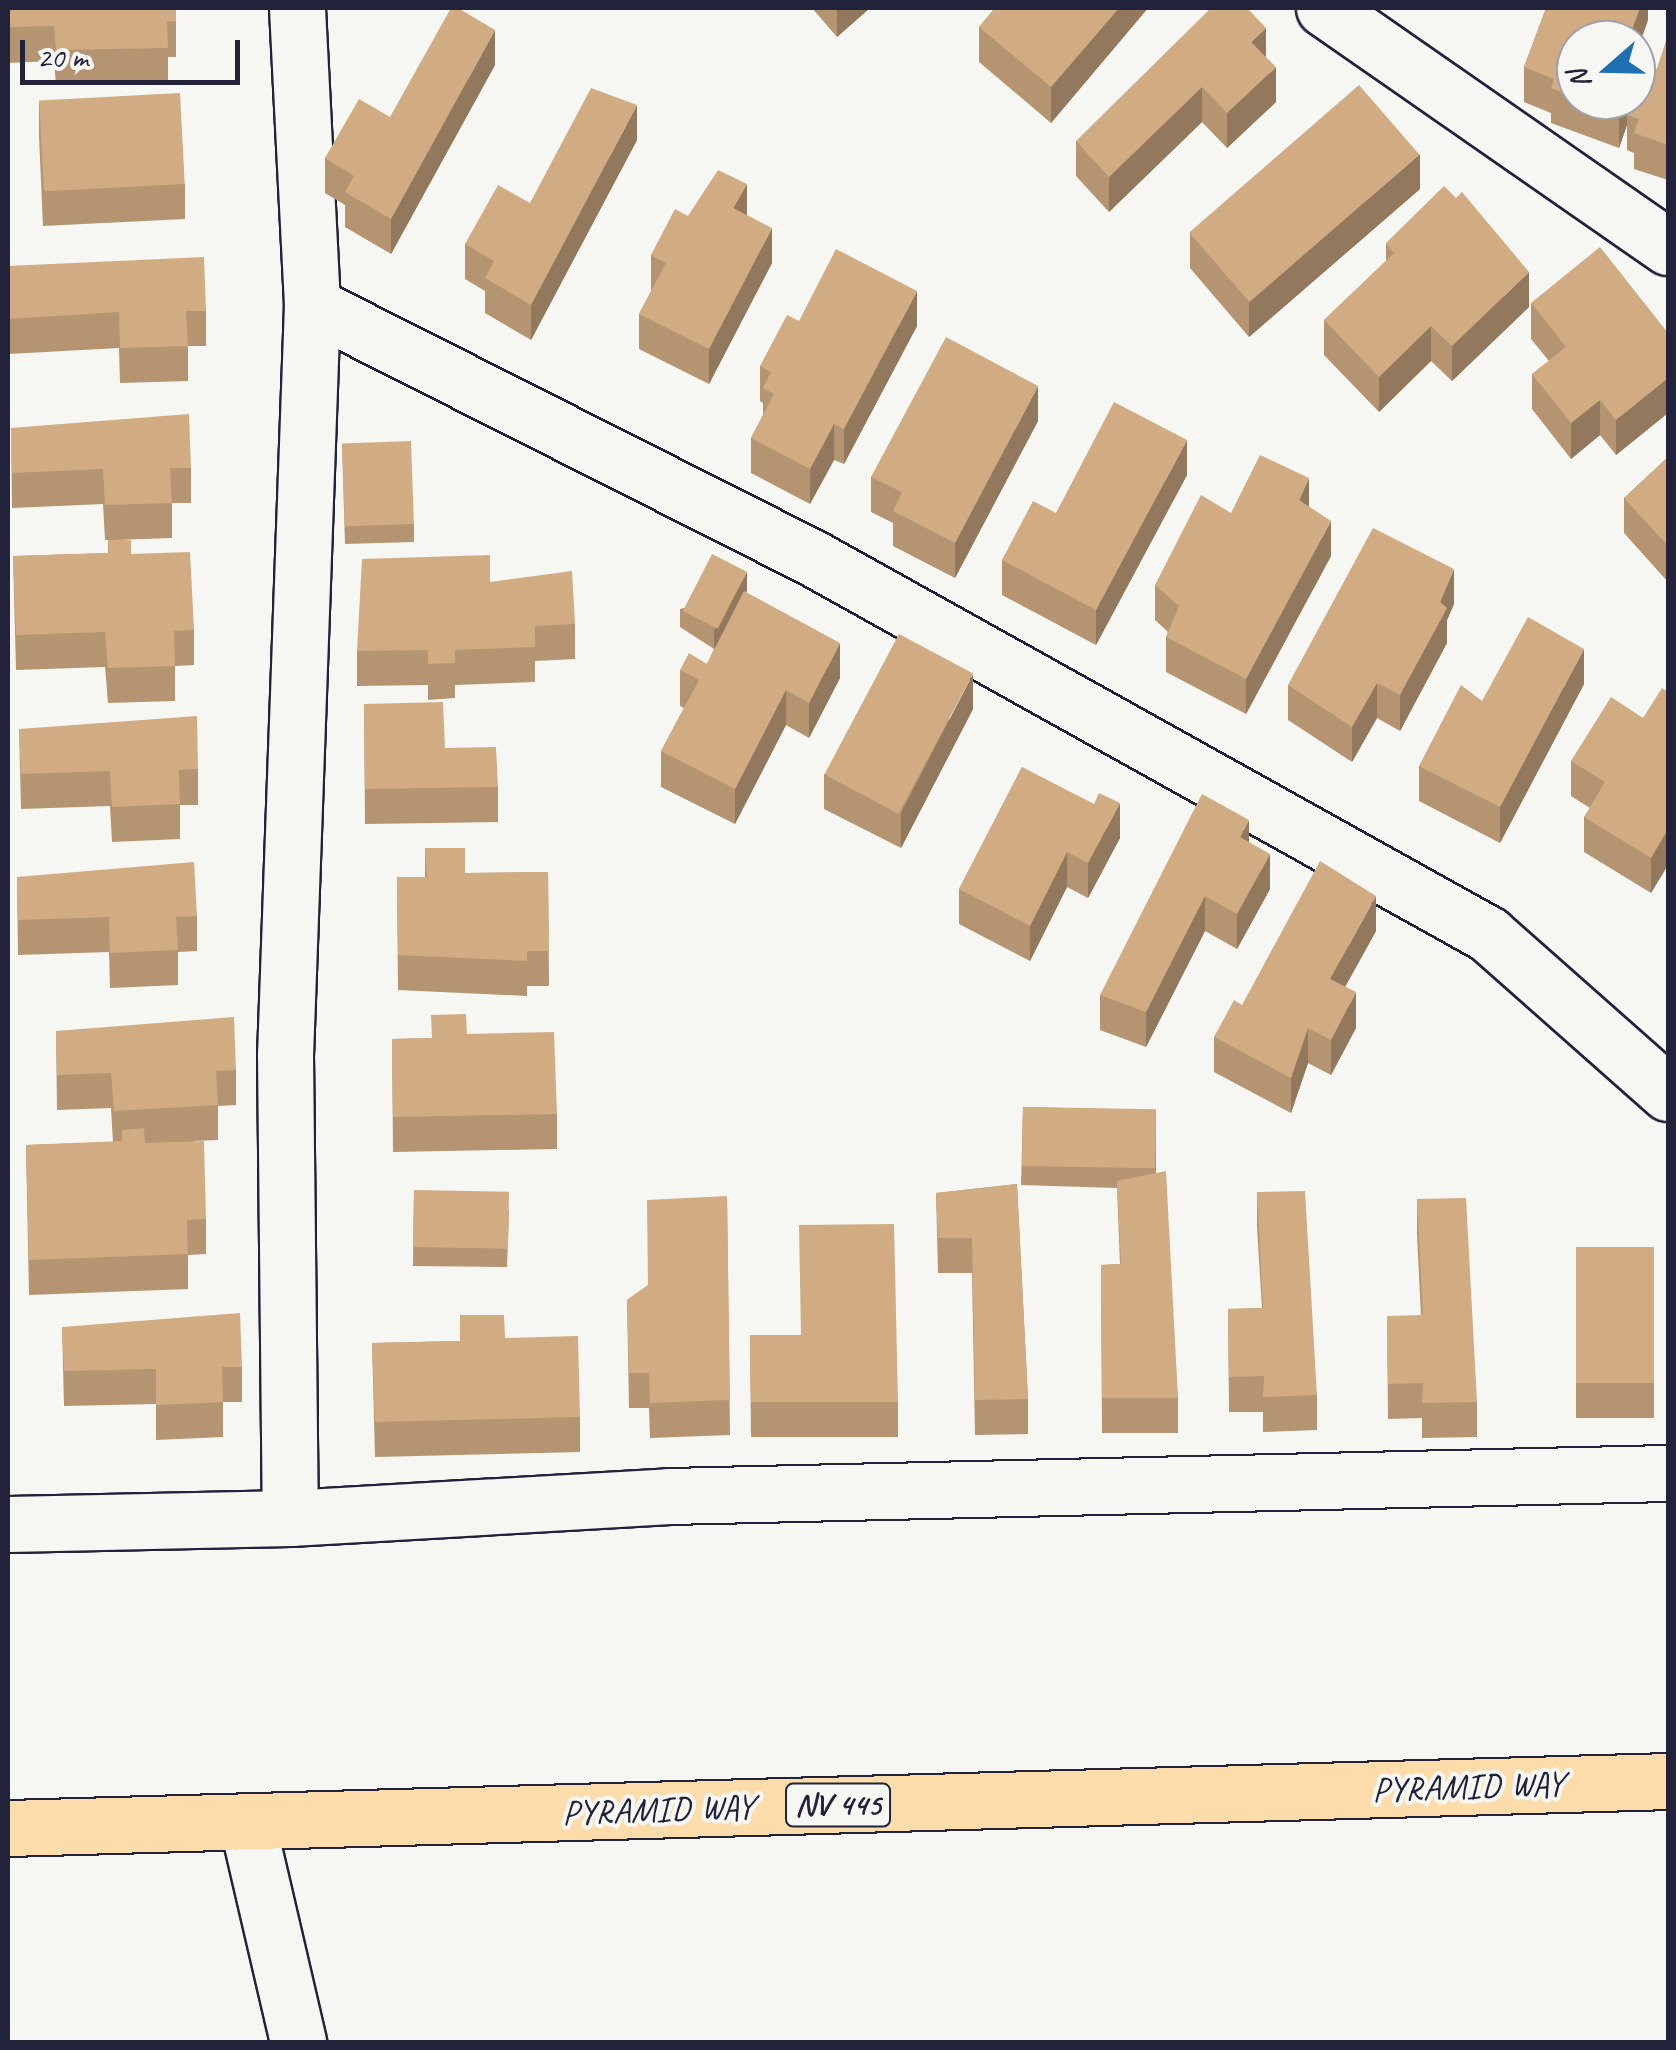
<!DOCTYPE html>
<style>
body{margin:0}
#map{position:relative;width:1676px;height:2050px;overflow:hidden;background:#f6f6f2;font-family:Caveat,sans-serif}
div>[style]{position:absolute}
.roads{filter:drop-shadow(2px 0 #22223b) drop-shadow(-2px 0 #22223b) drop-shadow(0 2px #22223b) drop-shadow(0 -2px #22223b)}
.minor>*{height:55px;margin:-27.5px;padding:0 27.5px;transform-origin:27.5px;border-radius:27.5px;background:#f6f6f2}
.major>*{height:55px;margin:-27.5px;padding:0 27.5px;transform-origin:27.5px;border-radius:27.5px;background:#fddcac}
.wall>*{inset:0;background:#b49471;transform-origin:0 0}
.shaded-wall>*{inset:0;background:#92785c}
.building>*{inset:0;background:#d1ac83;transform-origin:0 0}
span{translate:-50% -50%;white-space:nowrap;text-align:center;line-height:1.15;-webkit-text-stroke:8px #f6f6f2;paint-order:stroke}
.shield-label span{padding:2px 8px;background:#f6f6f2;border:2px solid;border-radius:8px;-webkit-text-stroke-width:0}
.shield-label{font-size:32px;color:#22223b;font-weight:700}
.street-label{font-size:35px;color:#22223b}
.frame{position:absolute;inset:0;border:10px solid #22223b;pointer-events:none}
.north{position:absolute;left:1556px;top:20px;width:100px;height:100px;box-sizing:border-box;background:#f6f6f2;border:2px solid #a1a1a9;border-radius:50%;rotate:250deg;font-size:28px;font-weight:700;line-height:40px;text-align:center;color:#22223b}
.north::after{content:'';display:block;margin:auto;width:35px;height:45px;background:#1f6fb2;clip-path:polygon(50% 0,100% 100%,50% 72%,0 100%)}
.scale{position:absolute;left:20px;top:40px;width:220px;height:45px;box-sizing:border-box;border:5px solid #22223b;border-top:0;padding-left:12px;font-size:30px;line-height:35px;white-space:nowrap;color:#22223b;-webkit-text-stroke:8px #f6f6f2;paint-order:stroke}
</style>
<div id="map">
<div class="roads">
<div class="minor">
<i style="left:297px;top:8px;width:297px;rotate:87.1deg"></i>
<i style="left:312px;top:305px;width:749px;rotate:92.06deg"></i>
<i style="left:285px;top:1054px;width:464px;rotate:89.4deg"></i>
<i style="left:290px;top:1518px;width:380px;rotate:-3.3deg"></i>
<i style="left:669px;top:1496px;width:999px;rotate:-1.32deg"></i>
<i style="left:1324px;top:8px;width:419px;rotate:34.8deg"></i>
<i style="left:312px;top:305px;width:561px;rotate:26.79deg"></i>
<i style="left:813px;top:558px;width:773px;rotate:29.12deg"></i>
<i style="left:1488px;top:934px;width:240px;rotate:41.5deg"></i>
<i style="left:8px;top:1524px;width:282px;rotate:-1.2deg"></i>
<i style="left:247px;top:1822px;width:226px;rotate:76.9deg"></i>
</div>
<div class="major">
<i style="left:8px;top:1828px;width:1661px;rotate:-1.62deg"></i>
</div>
</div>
<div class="wall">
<i style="clip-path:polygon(8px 8px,176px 8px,176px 57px,168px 57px,168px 83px,56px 85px,54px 61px,8px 63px)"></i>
<i style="clip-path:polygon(812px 8px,870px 8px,837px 37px)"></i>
<i style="clip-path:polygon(995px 8px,1148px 8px,1051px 123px,979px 62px,979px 27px)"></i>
<i style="clip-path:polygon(evenodd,1546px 8px,1648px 8px,1648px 20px,1638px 48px,1642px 49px,1642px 70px,1644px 65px,1657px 69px,1668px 35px,1668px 180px,1634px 169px,1634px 153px,1627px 150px,1627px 125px,1619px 148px,1551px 123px,1551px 113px,1524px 102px,1524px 67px,1546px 8px,1576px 40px,1636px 40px,1636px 100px,1576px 100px,1576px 40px)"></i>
<i style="clip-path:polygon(1266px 57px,1276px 102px,1227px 148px,1202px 122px,1109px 212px,1076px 176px,1076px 141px)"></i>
<i style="clip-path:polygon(495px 65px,391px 254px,345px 227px,345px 205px,325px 193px,325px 158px,390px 117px)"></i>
<i style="clip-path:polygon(39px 101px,185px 184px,185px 219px,43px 226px,39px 136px)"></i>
<i style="clip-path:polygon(637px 140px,531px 340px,485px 313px,485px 291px,465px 279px,465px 244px)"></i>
<i style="clip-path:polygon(1420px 189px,1249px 337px,1190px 268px,1190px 233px)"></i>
<i style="clip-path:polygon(747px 215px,772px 263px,709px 384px,639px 349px,639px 314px,651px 291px,651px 255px,688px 216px)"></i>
<i style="clip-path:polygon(1386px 243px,1529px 307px,1452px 381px,1431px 361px,1379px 412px,1324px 355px,1324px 320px,1386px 261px)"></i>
<i style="clip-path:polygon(8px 266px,206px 311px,206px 346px,188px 346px,188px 381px,120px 383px,119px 348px,8px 354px)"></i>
<i style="clip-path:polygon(1531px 303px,1668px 333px,1668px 413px,1616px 455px,1600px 435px,1571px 459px,1532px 409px,1532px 374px,1549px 361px,1531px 339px)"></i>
<i style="clip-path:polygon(799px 321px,917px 326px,844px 464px,834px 460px,810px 504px,751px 473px,751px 438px,763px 415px,763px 403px,760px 401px,760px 366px)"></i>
<i style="clip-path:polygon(1038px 421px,955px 578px,893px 546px,893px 523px,871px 512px,871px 477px)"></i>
<i style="clip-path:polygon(11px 428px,191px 468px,191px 503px,172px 503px,172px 538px,115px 540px,131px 554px,194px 630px,194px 665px,175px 666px,175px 701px,108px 703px,105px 667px,16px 670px,13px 556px,108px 553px,108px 540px,105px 540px,103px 504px,12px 508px)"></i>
<i style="clip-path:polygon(342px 444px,414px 524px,414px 542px,345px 544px)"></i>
<i style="clip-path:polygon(1668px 457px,1668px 582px,1624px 533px,1624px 498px)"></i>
<i style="clip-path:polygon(1187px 475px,1096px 645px,1002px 595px,1002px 560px,1056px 513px)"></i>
<i style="clip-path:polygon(1309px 507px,1331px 556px,1246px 714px,1166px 672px,1166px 637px,1168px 632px,1155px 620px,1155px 585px,1231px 513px)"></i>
<i style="clip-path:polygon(490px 582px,575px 624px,575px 659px,535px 661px,535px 682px,455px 685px,455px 698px,428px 700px,428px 685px,357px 686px,357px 651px)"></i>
<i style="clip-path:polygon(747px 591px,746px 592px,840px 678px,809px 738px,786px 725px,735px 824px,661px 787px,661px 751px,684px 708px,680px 706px,680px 670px,707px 664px,714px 649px,680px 627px,680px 609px)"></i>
<i style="clip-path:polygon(1454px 604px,1447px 620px,1447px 643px,1400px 731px,1377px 718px,1352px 762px,1288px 720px,1288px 685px)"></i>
<i style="clip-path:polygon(1584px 684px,1500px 843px,1419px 801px,1419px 766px,1482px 701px)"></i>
<i style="clip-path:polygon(1668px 692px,1668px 865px,1651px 893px,1584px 852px,1584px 817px,1590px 808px,1571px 796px,1571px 761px,1643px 718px)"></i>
<i style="clip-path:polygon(364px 704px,445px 748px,498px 787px,498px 822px,365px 824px)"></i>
<i style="clip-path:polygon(973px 709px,901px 848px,824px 809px,824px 774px)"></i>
<i style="clip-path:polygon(19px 729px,198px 769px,198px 805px,180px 805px,180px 839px,112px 842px,110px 806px,21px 809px)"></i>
<i style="clip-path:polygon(1022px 767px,1120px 838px,1088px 898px,1067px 887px,1030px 961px,959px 924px,959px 889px)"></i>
<i style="clip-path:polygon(1249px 842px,1270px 889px,1237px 949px,1205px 931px,1146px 1047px,1100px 1030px,1100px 995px)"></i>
<i style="clip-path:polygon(425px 848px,465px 873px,548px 872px,549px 986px,527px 986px,527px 996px,398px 990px,397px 877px,425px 877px)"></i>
<i style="clip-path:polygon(17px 877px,197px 916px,197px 951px,178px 952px,178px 985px,110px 988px,109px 952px,18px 955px)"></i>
<i style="clip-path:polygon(1376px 931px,1345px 987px,1356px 1028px,1331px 1075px,1308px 1063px,1291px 1113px,1214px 1072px,1214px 1037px,1242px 1005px)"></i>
<i style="clip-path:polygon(56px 1031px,236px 1070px,236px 1105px,218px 1106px,218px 1140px,194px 1141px,206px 1219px,206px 1254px,188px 1255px,188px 1289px,29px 1295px,26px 1145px,113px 1142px,111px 1108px,57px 1110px)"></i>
<i style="clip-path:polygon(467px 1034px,557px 1114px,557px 1149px,393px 1152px,392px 1039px,431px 1038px)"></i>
<i style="clip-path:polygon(1023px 1107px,1156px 1110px,1156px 1173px,1178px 1398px,1178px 1433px,1102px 1433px,1101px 1265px,1120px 1264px,1117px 1188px,1021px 1185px)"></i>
<i style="clip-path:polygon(1017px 1184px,1028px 1399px,1028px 1434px,975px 1435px,972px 1273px,938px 1273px,936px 1193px)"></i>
<i style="clip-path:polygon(414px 1190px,509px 1210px,507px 1267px,413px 1266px)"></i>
<i style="clip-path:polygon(1257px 1192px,1317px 1395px,1317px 1430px,1263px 1432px,1263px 1412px,1229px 1412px,1228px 1309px,1262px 1308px,1257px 1227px)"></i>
<i style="clip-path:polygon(727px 1196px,730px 1435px,650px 1438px,649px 1408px,629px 1408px,627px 1300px,647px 1286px)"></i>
<i style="clip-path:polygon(1417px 1199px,1477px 1402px,1477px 1437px,1422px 1438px,1422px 1418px,1388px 1419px,1387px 1316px,1421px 1316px,1417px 1234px)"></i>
<i style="left:1576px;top:1247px;width:78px;height:171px"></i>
<i style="clip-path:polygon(62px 1327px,242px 1367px,242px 1402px,223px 1402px,223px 1437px,156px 1440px,156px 1404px,64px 1406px)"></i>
<i style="clip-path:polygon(750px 1335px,800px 1335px,898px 1402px,898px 1437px,751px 1437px)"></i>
<i style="clip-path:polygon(505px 1338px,580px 1417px,580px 1452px,375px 1457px,372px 1343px,460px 1341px)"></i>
</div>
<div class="shaded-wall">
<i style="clip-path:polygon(837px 8px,870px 8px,837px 37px)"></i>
<i style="clip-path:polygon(1119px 8px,1148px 8px,1051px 123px,1051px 87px)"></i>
<i style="clip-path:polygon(1640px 8px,1648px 8px,1648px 20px,1636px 54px,1636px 40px,1628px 40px)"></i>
<i style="clip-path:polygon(1266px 28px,1266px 64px,1251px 42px)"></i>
<i style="clip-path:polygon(495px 30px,495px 65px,391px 254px,391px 219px)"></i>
<i style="clip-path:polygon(1642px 49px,1642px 84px,1630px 116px,1627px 115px,1627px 125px,1619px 148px,1619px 113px,1623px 100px,1636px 100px,1636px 66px)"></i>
<i style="clip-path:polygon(1276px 67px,1276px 102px,1227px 148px,1227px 113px)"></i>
<i style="clip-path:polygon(1202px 87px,1202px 122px,1109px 212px,1109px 177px)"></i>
<i style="clip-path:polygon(637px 105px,637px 140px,531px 340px,531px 305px)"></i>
<i style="clip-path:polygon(1420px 154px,1420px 189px,1249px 337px,1249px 302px)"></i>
<i style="clip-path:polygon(747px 184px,747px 219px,733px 208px)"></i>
<i style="clip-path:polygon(772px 228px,772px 263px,709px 384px,709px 349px)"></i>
<i style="clip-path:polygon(1529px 272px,1529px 307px,1452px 381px,1452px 346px)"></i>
<i style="clip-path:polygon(917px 291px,917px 326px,844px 464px,844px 429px)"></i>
<i style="clip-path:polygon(1431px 326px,1431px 361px,1379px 412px,1379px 377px)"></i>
<i style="clip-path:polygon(1668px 378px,1668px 413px,1616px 455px,1616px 420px)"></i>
<i style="clip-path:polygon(1038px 386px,1038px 421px,955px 578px,955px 543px)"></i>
<i style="clip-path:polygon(1600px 400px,1600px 435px,1571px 459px,1571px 423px)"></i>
<i style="clip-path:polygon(834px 424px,834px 460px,810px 504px,810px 469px)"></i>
<i style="clip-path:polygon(1187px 440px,1187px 475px,1096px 645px,1096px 610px)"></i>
<i style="clip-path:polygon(1309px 478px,1309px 514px,1299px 500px)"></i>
<i style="clip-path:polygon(1331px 521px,1331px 556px,1246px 714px,1246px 679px)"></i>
<i style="clip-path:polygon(1454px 569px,1454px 604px,1447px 620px,1447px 643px,1400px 731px,1400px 695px)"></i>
<i style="clip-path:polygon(747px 572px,747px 591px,714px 649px,714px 631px)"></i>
<i style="clip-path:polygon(840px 643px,840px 678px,809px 738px,809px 703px)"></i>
<i style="clip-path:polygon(1584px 649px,1584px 684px,1500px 843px,1500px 807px)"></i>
<i style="clip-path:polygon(973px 674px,973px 709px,901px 848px,901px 813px)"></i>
<i style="clip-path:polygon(1377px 683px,1377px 718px,1352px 762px,1352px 727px)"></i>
<i style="clip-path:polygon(786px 690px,786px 725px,735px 824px,735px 789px)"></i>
<i style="clip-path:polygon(1120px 803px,1120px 838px,1088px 898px,1088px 863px)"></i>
<i style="clip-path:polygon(1249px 820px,1249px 855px,1240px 837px)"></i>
<i style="clip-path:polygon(1668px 829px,1668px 865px,1651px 893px,1651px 858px)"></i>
<i style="clip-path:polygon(1067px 852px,1067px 887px,1030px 961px,1030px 926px)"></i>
<i style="clip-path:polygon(1270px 854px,1270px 889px,1237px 949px,1237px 914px)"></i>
<i style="clip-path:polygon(1205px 896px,1205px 931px,1146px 1047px,1146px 1012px)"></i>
<i style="clip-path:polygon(1376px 896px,1376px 931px,1330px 1014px,1330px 979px)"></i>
<i style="clip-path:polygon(1356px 992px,1356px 1028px,1331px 1075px,1331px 1040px)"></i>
<i style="clip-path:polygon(1308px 1028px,1308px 1063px,1291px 1113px,1291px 1078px)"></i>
</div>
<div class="building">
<i style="clip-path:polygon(8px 8px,176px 8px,176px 21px,167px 22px,168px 48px,56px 50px,54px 26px,8px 27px)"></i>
<i style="clip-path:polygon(451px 8px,458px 8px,495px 30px,391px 219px,345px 192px,354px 176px,325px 158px,359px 99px,390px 117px)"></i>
<i style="clip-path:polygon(995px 8px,1119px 8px,1051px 87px,979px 27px)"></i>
<i style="clip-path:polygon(1211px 8px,1247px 8px,1266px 28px,1251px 42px,1276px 67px,1227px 113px,1202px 87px,1109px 177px,1076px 141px)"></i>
<i style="clip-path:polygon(1546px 8px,1640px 8px,1628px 40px,1576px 40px,1576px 97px,1551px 88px,1554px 79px,1524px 67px)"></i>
<i style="clip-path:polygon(1668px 35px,1668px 145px,1634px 133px,1639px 119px,1627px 115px,1632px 100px,1636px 100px,1636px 88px,1644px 65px,1657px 69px)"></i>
<i style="clip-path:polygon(1636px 47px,1642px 49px,1636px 66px)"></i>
<i style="left:1359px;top:85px;width:92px;height:225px;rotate:49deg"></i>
<i style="clip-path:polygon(591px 88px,637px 105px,531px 305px,485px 278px,494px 261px,465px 244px,498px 185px,530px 203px)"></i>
<i style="left:180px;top:93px;width:91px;height:141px;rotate:87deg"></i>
<i style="clip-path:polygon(1583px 100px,1623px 100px,1619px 113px)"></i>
<i style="clip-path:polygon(718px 170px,747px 184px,733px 208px,772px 228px,709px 349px,639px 314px,666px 263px,651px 255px,675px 209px,688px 216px)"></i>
<i style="clip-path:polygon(1444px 186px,1456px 198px,1462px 192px,1529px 272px,1452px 346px,1431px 326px,1379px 377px,1324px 320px,1394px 253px,1386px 243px)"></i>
<i style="clip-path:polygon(1600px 247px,1668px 333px,1668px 378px,1616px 420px,1600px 400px,1571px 423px,1532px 374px,1566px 347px,1531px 303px)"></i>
<i style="clip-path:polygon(836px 249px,917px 291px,844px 429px,834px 424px,810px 469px,751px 438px,774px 394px,763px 388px,771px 372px,760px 366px,787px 315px,799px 321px)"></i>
<i style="clip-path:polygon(204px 257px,206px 311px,186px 311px,188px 346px,120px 348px,119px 312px,8px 319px,8px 266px)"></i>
<i style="clip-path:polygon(946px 337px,1038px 386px,955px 543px,893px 511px,902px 492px,871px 477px)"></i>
<i style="clip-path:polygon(1114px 402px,1187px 440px,1096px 610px,1002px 560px,1033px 501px,1056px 513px)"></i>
<i style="clip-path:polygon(189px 414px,191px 468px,170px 468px,172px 503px,105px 505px,103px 469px,12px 473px,11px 428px)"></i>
<i style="left:411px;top:441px;width:83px;height:69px;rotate:88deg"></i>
<i style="clip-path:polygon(1260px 455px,1309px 478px,1299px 500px,1331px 521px,1246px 679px,1166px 637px,1179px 606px,1155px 585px,1201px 495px,1231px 513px)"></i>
<i style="clip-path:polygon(1668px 457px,1668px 546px,1624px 498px)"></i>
<i style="clip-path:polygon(1373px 528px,1454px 569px,1440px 602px,1447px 608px,1400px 695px,1377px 683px,1352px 727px,1288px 685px)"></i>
<i style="clip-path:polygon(108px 540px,131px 540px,131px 554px,190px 552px,194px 630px,174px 631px,175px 666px,108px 668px,105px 632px,16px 635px,13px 556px,109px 553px)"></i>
<i style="left:712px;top:554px;width:39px;height:64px;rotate:27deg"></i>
<i style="clip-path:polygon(490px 555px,490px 582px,572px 571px,575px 624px,535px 626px,535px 647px,455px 650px,455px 663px,428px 664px,428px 650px,357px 651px,362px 559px)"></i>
<i style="clip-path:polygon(744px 591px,840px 643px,809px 703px,786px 690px,735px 789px,661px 751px,699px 680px,680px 670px,689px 653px,707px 664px)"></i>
<i style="clip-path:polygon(1528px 617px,1584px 649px,1500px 807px,1419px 766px,1461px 685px,1482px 701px)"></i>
<i style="left:899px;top:634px;width:84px;height:159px;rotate:28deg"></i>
<i style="clip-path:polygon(1662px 688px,1668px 692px,1668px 829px,1651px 858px,1584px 817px,1605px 782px,1571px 761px,1611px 697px,1643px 718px)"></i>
<i style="clip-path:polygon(443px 702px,445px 748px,496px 747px,498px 787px,365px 789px,364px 704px)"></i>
<i style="clip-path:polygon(197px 716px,198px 769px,179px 770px,180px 804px,112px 807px,110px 771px,21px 774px,19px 729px)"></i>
<i style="clip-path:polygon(1022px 767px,1094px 804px,1099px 793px,1120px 803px,1088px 863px,1067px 852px,1030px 926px,959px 889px)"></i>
<i style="clip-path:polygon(1202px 794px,1249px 820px,1240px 837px,1270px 854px,1237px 914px,1205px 896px,1146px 1012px,1100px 995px)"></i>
<i style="clip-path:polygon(425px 848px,465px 848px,465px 873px,548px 872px,549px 951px,527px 951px,527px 961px,398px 955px,397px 877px,427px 877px)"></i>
<i style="clip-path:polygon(1320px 861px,1376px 896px,1330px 979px,1356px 992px,1331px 1040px,1308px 1028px,1291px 1078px,1214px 1037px,1234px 1000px,1242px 1005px)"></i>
<i style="clip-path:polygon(194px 862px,197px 916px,176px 917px,178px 950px,110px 953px,109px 917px,18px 920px,17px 877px)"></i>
<i style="clip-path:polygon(466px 1014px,467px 1034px,554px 1032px,557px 1114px,393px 1117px,392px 1039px,432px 1038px,431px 1015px)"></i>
<i style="clip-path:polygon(234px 1017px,236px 1070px,216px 1071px,218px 1105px,114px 1111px,111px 1073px,57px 1075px,56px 1031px)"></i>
<i style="left:1023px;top:1107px;width:133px;height:59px;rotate:1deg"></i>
<i style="clip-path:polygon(144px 1128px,145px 1143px,204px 1141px,206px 1219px,187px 1220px,188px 1254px,29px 1260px,26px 1145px,122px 1141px,122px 1130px)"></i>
<i style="clip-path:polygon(1166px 1171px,1178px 1398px,1102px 1398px,1101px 1265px,1121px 1264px,1117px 1181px)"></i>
<i style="clip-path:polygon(1017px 1184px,1028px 1399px,975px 1400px,972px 1238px,938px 1238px,936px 1193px)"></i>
<i style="left:414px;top:1190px;width:95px;height:57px;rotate:1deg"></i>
<i style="clip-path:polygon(1305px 1191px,1317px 1395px,1263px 1397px,1264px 1376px,1229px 1377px,1228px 1309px,1263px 1308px,1257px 1192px)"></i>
<i style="clip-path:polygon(727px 1196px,730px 1400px,650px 1403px,649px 1373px,629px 1373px,627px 1300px,648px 1285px,647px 1200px)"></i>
<i style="clip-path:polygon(1466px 1198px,1477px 1402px,1422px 1403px,1423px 1383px,1388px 1384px,1387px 1316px,1423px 1315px,1417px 1199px)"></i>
<i style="clip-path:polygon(894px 1224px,898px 1402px,751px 1402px,750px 1335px,801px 1335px,799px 1225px)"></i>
<i style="left:1576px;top:1247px;width:78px;height:136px"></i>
<i style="clip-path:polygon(240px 1313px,242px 1367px,222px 1367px,223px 1402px,156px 1405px,156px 1369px,64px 1371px,62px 1327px)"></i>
<i style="clip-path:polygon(460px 1315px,504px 1315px,505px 1338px,578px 1336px,580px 1417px,375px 1422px,372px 1343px,460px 1341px)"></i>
</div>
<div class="shield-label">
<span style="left:838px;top:1805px">NV 445</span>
</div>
<div class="street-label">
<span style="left:1468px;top:1787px;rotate:-2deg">PYRAMID WAY</span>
<span style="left:658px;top:1810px;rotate:-2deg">PYRAMID WAY</span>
</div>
<div class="frame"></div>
<div class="north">N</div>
<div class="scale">20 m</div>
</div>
